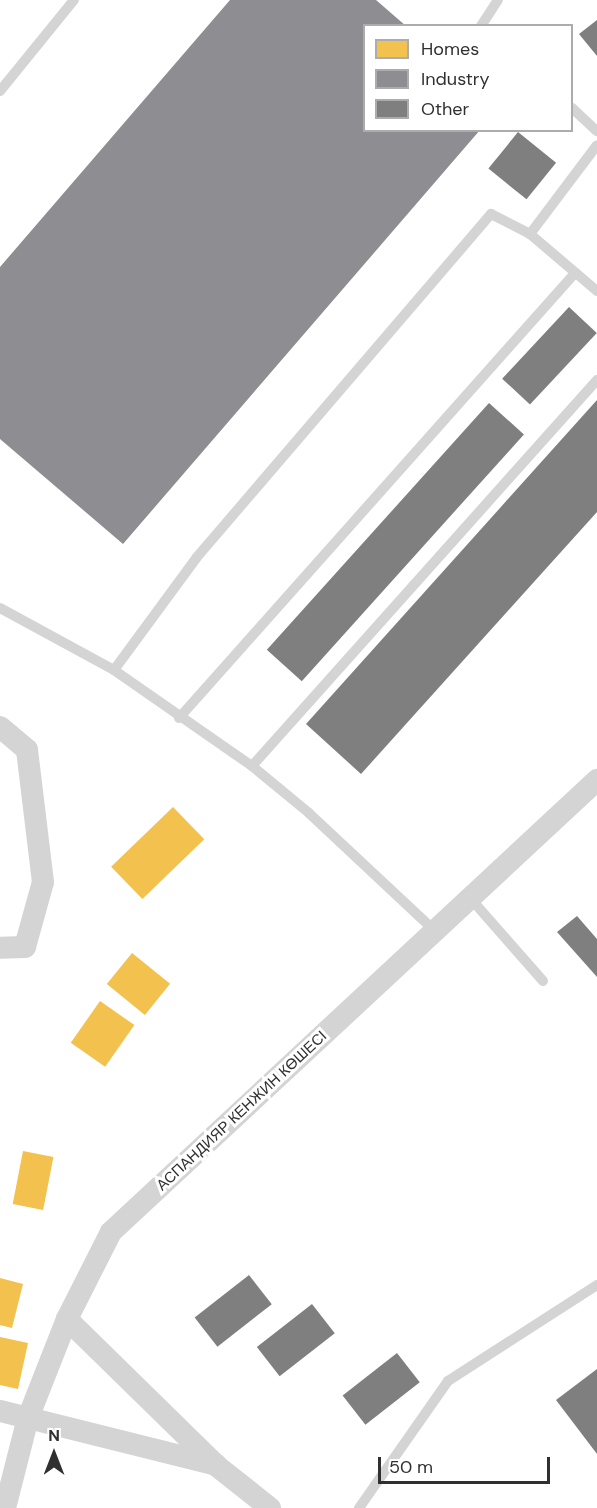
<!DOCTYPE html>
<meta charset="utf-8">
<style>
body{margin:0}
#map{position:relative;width:597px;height:1508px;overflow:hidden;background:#fff;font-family:"DM Sans",sans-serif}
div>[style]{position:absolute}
.homes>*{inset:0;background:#f2c14e;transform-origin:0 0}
.industry>*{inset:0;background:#8d8d92}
.building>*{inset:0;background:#7f7f7f;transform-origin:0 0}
.lane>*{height:10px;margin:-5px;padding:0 5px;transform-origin:5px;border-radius:5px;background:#d4d4d4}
.street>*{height:22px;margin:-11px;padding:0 11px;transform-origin:11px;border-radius:11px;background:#d4d4d4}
span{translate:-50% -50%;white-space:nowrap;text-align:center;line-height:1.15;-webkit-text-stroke:6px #fff;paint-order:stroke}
.street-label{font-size:15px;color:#303030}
.legend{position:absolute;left:363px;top:24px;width:210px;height:108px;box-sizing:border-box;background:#fff;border:2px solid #acacac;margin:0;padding:8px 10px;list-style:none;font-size:18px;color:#303030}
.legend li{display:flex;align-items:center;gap:12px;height:30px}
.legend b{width:30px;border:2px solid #acacac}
.north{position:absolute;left:24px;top:1424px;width:60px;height:60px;-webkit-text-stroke:4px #fff;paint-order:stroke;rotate:0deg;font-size:16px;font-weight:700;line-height:24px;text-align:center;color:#303030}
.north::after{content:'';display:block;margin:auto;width:21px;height:27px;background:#303030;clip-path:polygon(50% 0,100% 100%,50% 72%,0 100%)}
.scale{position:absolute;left:378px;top:1457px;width:172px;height:27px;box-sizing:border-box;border:3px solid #303030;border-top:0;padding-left:8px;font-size:18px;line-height:21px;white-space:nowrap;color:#303030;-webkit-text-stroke:4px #fff;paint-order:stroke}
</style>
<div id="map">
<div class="homes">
<i style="left:173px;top:807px;width:45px;height:86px;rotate:46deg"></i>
<i style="left:132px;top:953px;width:49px;height:40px;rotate:39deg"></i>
<i style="left:100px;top:1001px;width:42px;height:51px;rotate:35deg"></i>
<i style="left:23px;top:1151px;width:31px;height:54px;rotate:11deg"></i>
<i style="clip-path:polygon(0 1278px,23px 1284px,12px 1328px,0 1325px)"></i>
<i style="clip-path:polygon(0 1337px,28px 1343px,18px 1389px,0 1385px)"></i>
</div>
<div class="industry">
<i style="clip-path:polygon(230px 0,376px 0,406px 26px,364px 26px,364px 130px,480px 130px,123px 544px,0 439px,0 267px)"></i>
</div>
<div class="building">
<i style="clip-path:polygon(597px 20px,597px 56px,579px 34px)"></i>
<i style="left:518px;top:132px;width:49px;height:47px;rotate:39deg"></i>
<i style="left:569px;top:307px;width:38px;height:98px;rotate:43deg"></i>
<i style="clip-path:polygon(597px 400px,597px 512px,361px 774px,306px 724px)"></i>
<i style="left:489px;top:403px;width:47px;height:332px;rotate:42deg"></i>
<i style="clip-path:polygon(577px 916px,597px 939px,597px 977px,557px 932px)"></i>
<i style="left:249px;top:1275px;width:37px;height:69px;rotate:52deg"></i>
<i style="left:312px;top:1304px;width:37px;height:70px;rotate:52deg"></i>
<i style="left:397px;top:1353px;width:37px;height:69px;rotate:52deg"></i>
<i style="clip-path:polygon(597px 1369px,597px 1454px,556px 1400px)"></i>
</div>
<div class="lane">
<i style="left:481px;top:26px;width:31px;rotate:-57deg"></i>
<i style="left:0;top:91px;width:117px;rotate:-50.9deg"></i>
<i style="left:572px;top:108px;width:34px;rotate:43deg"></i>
<i style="left:530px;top:234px;width:88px;rotate:40.4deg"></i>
<i style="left:0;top:608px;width:130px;rotate:28.5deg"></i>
<i style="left:179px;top:718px;width:596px;rotate:-48.33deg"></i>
<i style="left:252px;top:766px;width:518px;rotate:-48.21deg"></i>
<i style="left:471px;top:899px;width:109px;rotate:48.7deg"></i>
<i style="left:436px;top:932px;width:174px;rotate:-136.9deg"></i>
<i style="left:309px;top:813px;width:74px;rotate:-140.5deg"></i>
<i style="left:252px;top:766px;width:168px;rotate:-145.2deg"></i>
<i style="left:114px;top:670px;width:140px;rotate:-53.7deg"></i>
<i style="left:197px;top:557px;width:452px;rotate:-49.4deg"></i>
<i style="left:491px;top:214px;width:44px;rotate:27.1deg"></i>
<i style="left:530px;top:234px;width:111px;rotate:-53deg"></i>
<i style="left:359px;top:1508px;width:155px;rotate:-55deg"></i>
<i style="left:448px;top:1381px;width:177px;rotate:-32.8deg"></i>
</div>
<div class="street">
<i style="left:0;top:727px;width:35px;rotate:40deg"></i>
<i style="left:27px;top:750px;width:133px;rotate:83.1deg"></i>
<i style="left:43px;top:882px;width:67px;rotate:105.5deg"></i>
<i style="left:25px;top:947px;width:25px;rotate:178deg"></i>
<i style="left:0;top:1411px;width:223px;rotate:14deg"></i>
<i style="left:5px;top:1508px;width:93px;rotate:-75.7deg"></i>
<i style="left:28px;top:1418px;width:106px;rotate:-68.5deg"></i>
<i style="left:270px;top:1508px;width:68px;rotate:-141.6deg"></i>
<i style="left:217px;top:1466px;width:210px;rotate:-135.6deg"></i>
<i style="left:67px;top:1319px;width:97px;rotate:-63.2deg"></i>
<i style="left:111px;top:1232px;width:664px;rotate:-42.92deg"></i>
</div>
<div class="street-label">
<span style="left:242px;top:1111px;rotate:-43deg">АСПАНДИЯР КЕНЖИН КӨШЕСІ</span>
</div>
<ul class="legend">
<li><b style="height:16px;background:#f2c14e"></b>Homes</li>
<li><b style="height:16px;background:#8d8d92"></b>Industry</li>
<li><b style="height:16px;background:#7f7f7f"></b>Other</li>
</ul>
<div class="north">N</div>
<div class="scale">50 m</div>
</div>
